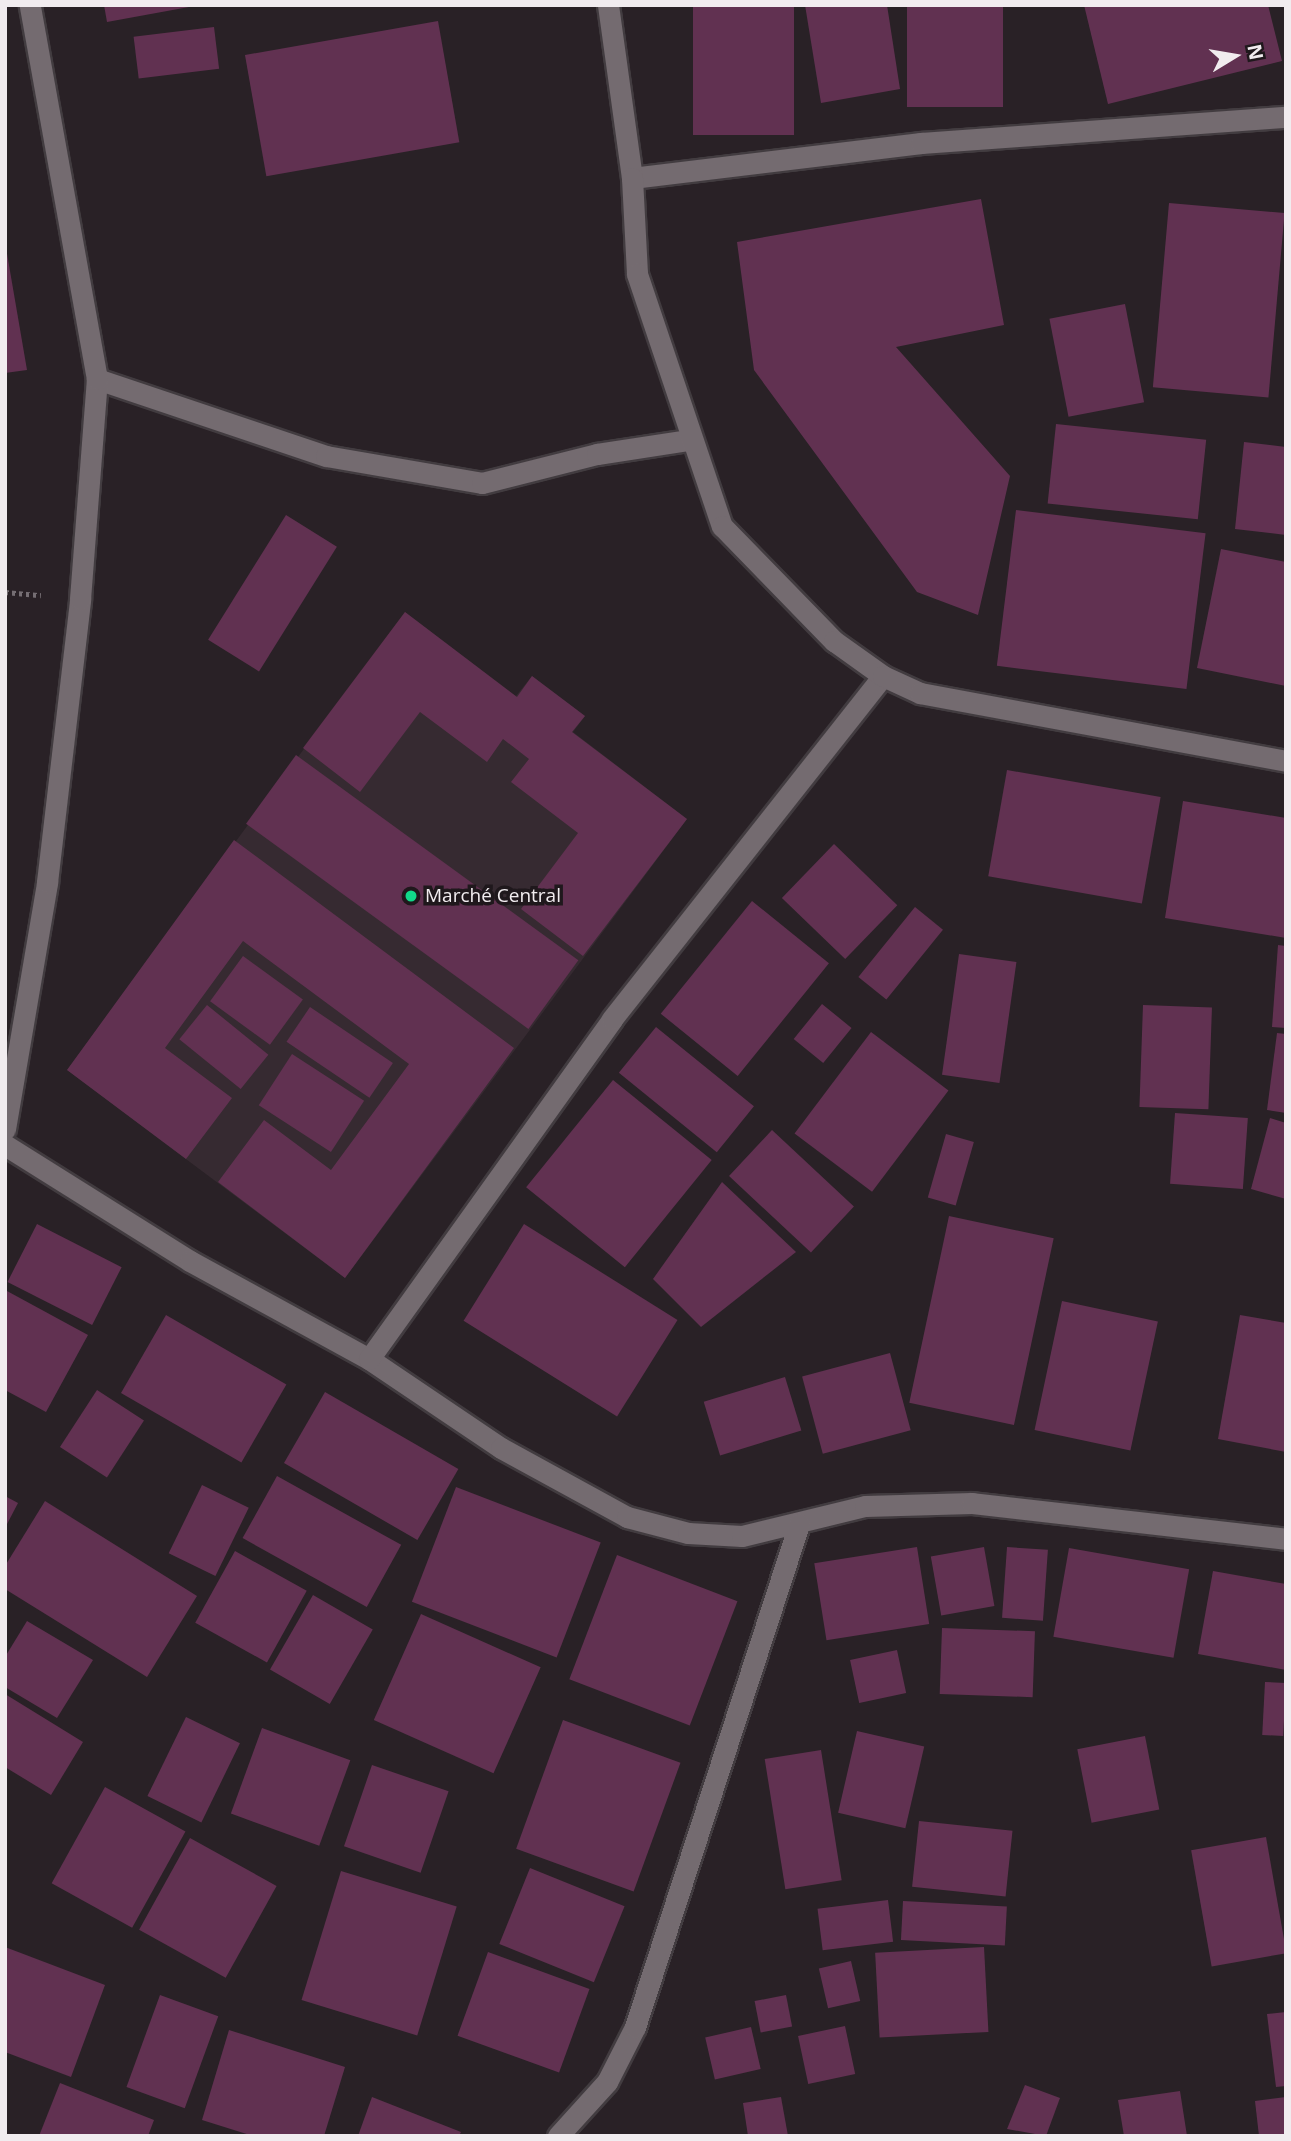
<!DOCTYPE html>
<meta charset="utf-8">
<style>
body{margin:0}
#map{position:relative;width:1291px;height:2141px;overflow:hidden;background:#292126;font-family:"Open Sans",sans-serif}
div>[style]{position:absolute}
.built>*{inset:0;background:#362a31}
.building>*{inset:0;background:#613151;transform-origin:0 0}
.path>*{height:4.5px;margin-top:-2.25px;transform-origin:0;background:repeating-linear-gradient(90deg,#756e73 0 3.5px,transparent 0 7px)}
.roads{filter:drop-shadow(2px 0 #423c40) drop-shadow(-2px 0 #423c40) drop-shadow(0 2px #423c40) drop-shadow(0 -2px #423c40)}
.minor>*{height:21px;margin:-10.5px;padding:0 10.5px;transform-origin:10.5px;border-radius:10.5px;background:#746b70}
.tertiary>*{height:21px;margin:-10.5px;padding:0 10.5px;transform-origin:10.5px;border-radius:10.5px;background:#746b70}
.dots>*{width:19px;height:19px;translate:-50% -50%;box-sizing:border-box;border:4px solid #1f181c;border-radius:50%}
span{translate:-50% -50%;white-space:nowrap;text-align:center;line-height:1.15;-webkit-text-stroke:7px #1f181c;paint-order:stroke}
.poi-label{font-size:19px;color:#f1ecef}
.left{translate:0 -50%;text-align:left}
.frame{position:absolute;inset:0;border:7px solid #f1ecef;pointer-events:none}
.north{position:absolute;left:1200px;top:21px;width:70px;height:70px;-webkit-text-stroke:5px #1f181c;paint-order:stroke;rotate:79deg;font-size:19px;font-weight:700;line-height:28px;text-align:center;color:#f1ecef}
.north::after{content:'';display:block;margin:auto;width:24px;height:32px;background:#f1ecef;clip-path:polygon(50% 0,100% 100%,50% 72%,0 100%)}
</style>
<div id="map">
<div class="built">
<i style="clip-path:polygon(405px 612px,516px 696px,532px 676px,585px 716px,573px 732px,687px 819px,345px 1278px,67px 1070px)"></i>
</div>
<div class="building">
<i style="clip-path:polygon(104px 5px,188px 5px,189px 7px,107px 22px)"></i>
<i style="left:693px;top:5px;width:101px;height:130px"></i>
<i style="clip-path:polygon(805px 5px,887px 5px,900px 89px,821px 103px)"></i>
<i style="left:907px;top:5px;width:96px;height:102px"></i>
<i style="clip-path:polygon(1084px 5px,1268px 5px,1282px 61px,1108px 104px)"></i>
<i style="left:438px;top:21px;width:123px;height:196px;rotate:80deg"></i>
<i style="left:214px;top:27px;width:42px;height:81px;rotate:83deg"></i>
<i style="clip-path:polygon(981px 199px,1004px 325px,896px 347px,1010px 476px,978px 615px,917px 592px,754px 370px,737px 242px)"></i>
<i style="left:1169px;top:203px;width:116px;height:185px;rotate:5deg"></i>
<i style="clip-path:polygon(5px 242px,27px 370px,5px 373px)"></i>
<i style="left:1125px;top:304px;width:100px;height:77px;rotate:79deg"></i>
<i style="left:1056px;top:424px;width:151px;height:80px;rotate:6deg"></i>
<i style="clip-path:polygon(1244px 442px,1286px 447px,1286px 535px,1235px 529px)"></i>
<i style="left:1016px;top:510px;width:191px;height:157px;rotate:7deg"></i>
<i style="left:286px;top:515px;width:60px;height:147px;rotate:32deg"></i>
<i style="clip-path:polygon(1221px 549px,1286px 562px,1286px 686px,1197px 668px)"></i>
<i style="clip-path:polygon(405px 612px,517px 697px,532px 676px,585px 716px,572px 732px,687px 819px,583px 956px,521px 909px,578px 833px,511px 782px,529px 759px,503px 739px,487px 762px,420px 712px,360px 792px,303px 748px)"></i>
<i style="left:296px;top:755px;width:349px;height:85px;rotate:36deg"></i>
<i style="left:1007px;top:770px;width:156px;height:108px;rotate:10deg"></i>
<i style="clip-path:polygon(1183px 801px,1286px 818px,1286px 938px,1165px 918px)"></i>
<i style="clip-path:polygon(234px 840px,514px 1048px,345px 1278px,218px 1182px,264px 1120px,331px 1170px,409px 1064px,243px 941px,165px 1048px,232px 1098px,186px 1159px,67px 1070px)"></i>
<i style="left:834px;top:844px;width:88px;height:75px;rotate:44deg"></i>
<i style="left:752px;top:901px;width:99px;height:145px;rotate:39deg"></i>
<i style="left:915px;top:907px;width:36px;height:90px;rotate:39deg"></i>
<i style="clip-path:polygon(1278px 945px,1286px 946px,1286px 1028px,1272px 1027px)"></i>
<i style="left:959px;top:954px;width:58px;height:122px;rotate:8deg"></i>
<i style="left:243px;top:956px;width:74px;height:56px;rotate:36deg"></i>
<i style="left:822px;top:1004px;width:38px;height:45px;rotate:39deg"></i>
<i style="left:207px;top:1005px;width:79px;height:44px;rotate:39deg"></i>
<i style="left:1143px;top:1005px;width:69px;height:102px;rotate:2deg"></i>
<i style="left:310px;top:1007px;width:100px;height:42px;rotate:34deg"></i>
<i style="left:656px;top:1027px;width:126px;height:59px;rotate:39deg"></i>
<i style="left:871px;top:1032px;width:97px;height:127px;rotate:37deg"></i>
<i style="clip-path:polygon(1277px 1033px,1286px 1034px,1286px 1113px,1267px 1110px)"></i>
<i style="left:292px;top:1054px;width:86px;height:61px;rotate:33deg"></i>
<i style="left:613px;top:1080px;width:127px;height:138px;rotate:39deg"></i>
<i style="left:1175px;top:1113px;width:73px;height:71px;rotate:4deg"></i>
<i style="clip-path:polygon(1270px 1118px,1286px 1123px,1286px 1199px,1251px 1189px)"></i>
<i style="left:772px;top:1130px;width:112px;height:63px;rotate:43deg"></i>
<i style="left:946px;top:1134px;width:29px;height:66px;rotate:16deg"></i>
<i style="clip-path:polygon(722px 1182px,796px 1252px,701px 1327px,653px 1279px)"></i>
<i style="left:949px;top:1216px;width:107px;height:191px;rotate:12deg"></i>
<i style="left:37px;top:1224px;width:95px;height:65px;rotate:27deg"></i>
<i style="left:524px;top:1224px;width:181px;height:114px;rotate:32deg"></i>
<i style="clip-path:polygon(7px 1291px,88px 1335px,46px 1412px,5px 1390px)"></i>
<i style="left:1062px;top:1301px;width:98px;height:132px;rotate:12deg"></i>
<i style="left:166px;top:1315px;width:139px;height:90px;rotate:30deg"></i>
<i style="clip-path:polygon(1240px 1315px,1286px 1323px,1286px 1452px,1218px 1439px)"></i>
<i style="left:890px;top:1353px;width:80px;height:91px;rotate:75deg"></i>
<i style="left:785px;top:1377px;width:56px;height:85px;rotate:73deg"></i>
<i style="left:97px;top:1390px;width:56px;height:68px;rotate:33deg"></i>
<i style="left:325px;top:1392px;width:154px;height:82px;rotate:30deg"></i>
<i style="left:277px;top:1476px;width:142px;height:71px;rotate:29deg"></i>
<i style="left:202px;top:1485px;width:52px;height:76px;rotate:26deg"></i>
<i style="left:456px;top:1487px;width:155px;height:123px;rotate:21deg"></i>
<i style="clip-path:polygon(5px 1496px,18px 1503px,5px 1528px)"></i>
<i style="clip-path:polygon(45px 1501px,197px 1596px,147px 1677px,5px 1589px,5px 1566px)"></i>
<i style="left:917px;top:1547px;width:78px;height:104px;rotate:81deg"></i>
<i style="left:984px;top:1547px;width:60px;height:54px;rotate:80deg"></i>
<i style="left:1007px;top:1547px;width:41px;height:71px;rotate:4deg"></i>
<i style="left:1069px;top:1548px;width:122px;height:90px;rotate:10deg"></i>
<i style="left:235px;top:1551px;width:82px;height:82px;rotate:29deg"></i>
<i style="left:617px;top:1555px;width:129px;height:133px;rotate:21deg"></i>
<i style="clip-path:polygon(1213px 1571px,1286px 1584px,1286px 1670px,1198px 1654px)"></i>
<i style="left:313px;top:1595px;width:69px;height:86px;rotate:30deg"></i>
<i style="left:421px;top:1614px;width:131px;height:116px;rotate:24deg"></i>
<i style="clip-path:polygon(27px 1621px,93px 1660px,57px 1718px,5px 1687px,5px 1657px)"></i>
<i style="left:942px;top:1628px;width:93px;height:66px;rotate:2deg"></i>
<i style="left:897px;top:1650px;width:44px;height:48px;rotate:78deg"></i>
<i style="left:1265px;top:1682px;width:21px;height:53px;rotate:3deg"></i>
<i style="clip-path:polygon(5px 1694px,83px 1742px,51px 1795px,5px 1767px)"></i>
<i style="left:186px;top:1717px;width:60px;height:88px;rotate:26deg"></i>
<i style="left:563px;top:1720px;width:125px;height:137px;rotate:20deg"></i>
<i style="left:262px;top:1728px;width:94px;height:91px;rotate:20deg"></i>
<i style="left:857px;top:1731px;width:69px;height:84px;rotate:13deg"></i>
<i style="left:1145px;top:1736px;width:75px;height:69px;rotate:79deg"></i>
<i style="left:821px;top:1750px;width:132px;height:57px;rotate:81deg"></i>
<i style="left:372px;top:1765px;width:81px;height:86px;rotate:19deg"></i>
<i style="left:105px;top:1787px;width:92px;height:110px;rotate:29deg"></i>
<i style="left:919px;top:1821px;width:94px;height:66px;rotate:6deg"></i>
<i style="left:1266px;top:1837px;width:118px;height:76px;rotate:80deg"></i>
<i style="left:190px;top:1838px;width:99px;height:105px;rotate:29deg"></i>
<i style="left:530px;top:1868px;width:102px;height:82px;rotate:22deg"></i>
<i style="left:341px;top:1871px;width:121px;height:135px;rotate:17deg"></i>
<i style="left:888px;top:1900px;width:42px;height:71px;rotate:83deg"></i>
<i style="left:903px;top:1901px;width:104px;height:39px;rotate:3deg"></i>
<i style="clip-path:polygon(5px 1947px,105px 1985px,71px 2077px,5px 2052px)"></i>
<i style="left:984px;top:1947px;width:85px;height:109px;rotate:87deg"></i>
<i style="left:488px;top:1952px;width:108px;height:89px;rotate:20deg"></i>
<i style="left:851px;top:1961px;width:41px;height:33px;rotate:77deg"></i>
<i style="left:160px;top:1995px;width:62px;height:98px;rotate:20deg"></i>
<i style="left:786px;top:1995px;width:32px;height:32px;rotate:79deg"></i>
<i style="clip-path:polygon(1286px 2012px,1286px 2086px,1276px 2087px,1267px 2014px)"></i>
<i style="left:845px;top:2026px;width:49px;height:48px;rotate:78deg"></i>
<i style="left:751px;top:2027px;width:43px;height:47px;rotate:77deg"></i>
<i style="clip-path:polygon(229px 2030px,345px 2067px,324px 2136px,253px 2136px,202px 2120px)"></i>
<i style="clip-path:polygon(60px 2083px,154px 2120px,148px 2136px,39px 2136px)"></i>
<i style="clip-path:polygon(1025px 2085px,1060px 2098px,1046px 2136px,1007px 2129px)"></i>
<i style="clip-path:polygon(1180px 2091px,1187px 2136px,1124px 2136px,1118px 2100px)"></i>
<i style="clip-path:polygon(372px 2097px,461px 2132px,459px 2136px,358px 2136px)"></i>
<i style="clip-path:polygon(781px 2097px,788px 2136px,748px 2136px,743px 2103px)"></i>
<i style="clip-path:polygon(1286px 2097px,1286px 2136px,1259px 2136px,1255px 2101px)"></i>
</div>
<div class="path">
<i style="left:5px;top:592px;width:36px;rotate:5deg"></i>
</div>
<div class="roads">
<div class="minor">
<i style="left:632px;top:178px;width:291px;rotate:-6.9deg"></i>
<i style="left:921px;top:143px;width:366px;rotate:-4.1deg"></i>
<i style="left:97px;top:379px;width:242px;rotate:18.6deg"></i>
<i style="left:326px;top:456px;width:158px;rotate:9.8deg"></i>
<i style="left:482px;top:483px;width:119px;rotate:-14.2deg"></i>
<i style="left:597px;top:454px;width:93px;rotate:-8.7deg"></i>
<i style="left:5px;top:1129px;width:251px;rotate:-80.3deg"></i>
<i style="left:47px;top:882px;width:285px;rotate:-83.3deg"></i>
<i style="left:80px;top:599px;width:221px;rotate:-85.6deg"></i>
<i style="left:97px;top:379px;width:380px;rotate:-100.2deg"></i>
<i style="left:5px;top:1145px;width:218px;rotate:32.1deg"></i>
<i style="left:190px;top:1261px;width:204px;rotate:28.7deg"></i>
<i style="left:369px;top:1359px;width:159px;rotate:34deg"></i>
<i style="left:501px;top:1448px;width:144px;rotate:28.7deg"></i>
<i style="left:627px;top:1517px;width:63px;rotate:14.7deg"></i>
<i style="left:688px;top:1533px;width:54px;rotate:3.2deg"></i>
<i style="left:742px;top:1536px;width:127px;rotate:-13.7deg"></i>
<i style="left:865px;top:1506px;width:107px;rotate:-1.6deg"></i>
<i style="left:972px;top:1503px;width:316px;rotate:6.5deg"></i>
<i style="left:369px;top:1359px;width:418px;rotate:-54.4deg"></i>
<i style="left:612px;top:1019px;width:437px;rotate:-51.7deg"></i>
<i style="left:558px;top:2136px;width:73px;rotate:-47.8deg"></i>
<i style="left:607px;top:2082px;width:62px;rotate:-63deg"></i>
<i style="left:635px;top:2027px;width:529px;rotate:-71.94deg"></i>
</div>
<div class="tertiary">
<i style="left:608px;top:5px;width:175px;rotate:82.1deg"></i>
<i style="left:632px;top:178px;width:96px;rotate:87deg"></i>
<i style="left:637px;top:274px;width:266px;rotate:71.4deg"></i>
<i style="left:722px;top:526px;width:161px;rotate:45.8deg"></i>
<i style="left:834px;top:641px;width:60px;rotate:35.5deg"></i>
<i style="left:883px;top:676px;width:41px;rotate:24.7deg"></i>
<i style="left:920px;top:693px;width:372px;rotate:10.5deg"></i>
</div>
</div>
<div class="dots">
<i style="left:411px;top:896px;background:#11d98a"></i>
</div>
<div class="poi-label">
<span class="left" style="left:425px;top:896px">Marché Central</span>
</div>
<div class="frame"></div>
<div class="north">N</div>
</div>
